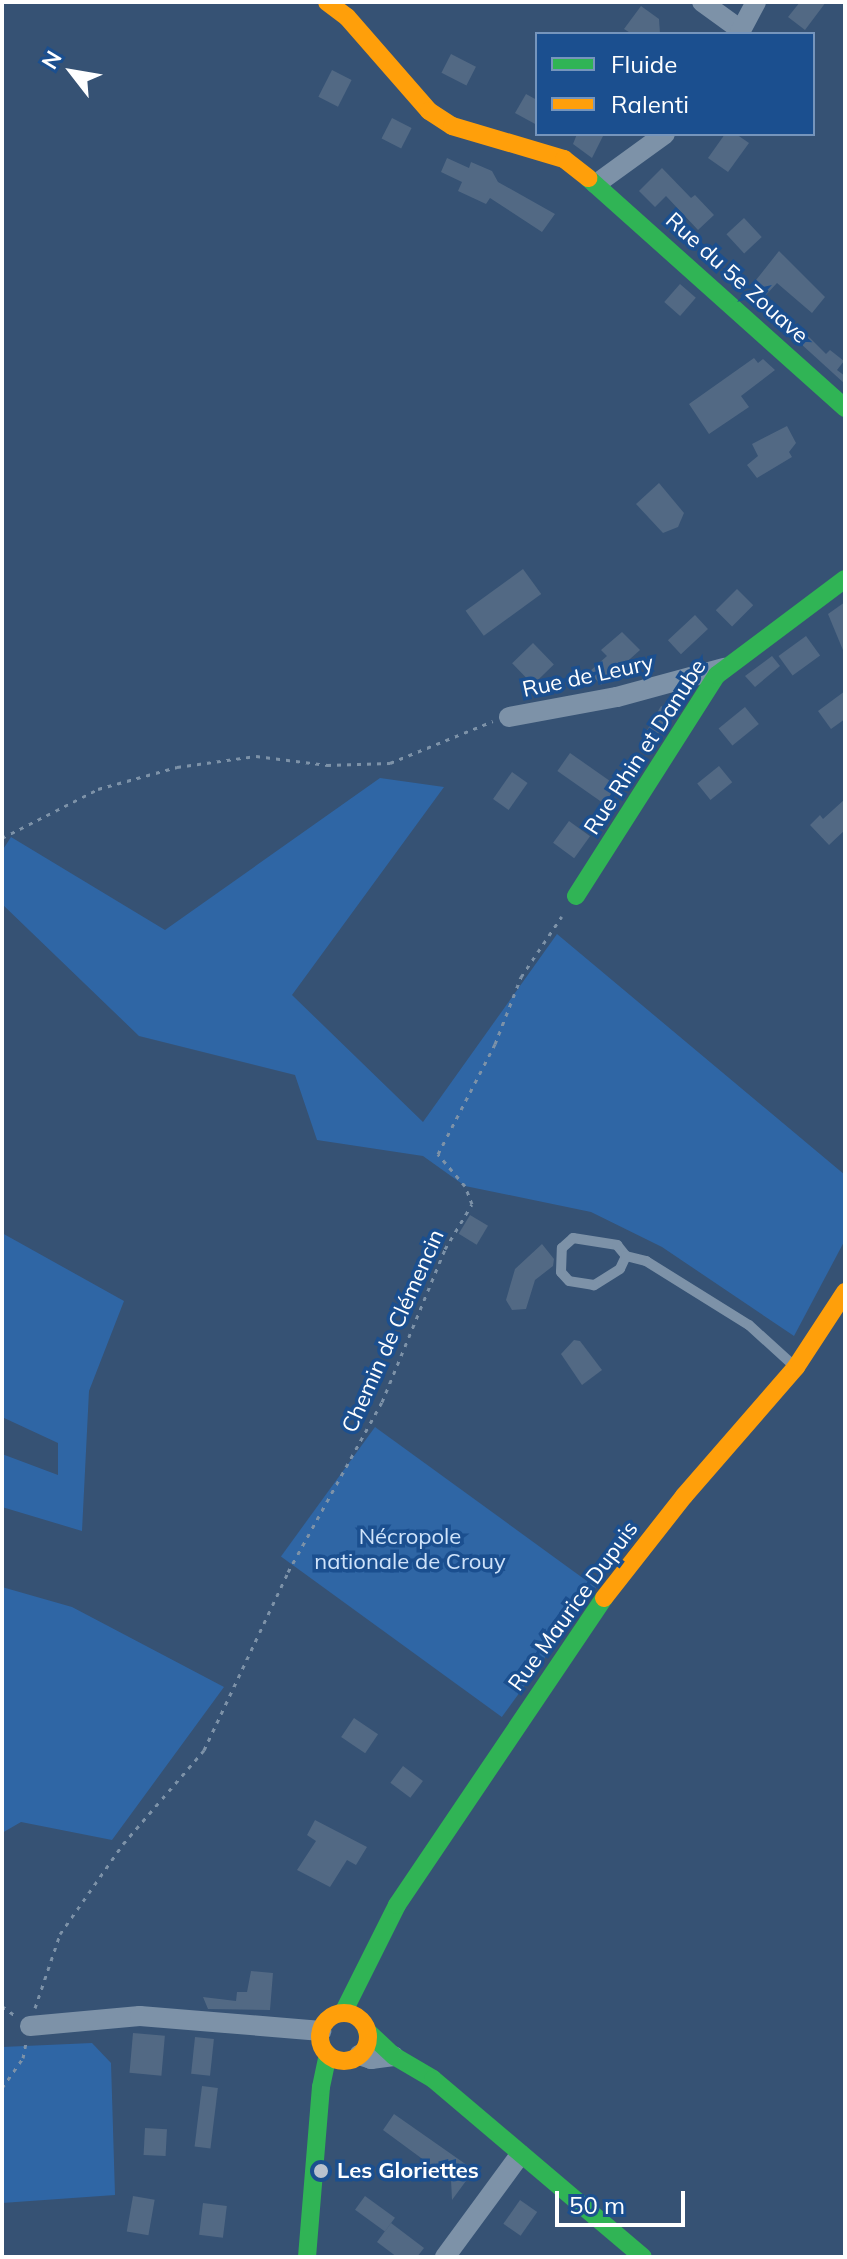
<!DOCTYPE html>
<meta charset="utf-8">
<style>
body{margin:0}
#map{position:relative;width:847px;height:2259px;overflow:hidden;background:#365274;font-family:Mulish,sans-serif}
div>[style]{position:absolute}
.green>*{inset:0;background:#2f66a5;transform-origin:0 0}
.building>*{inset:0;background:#526984;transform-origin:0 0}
.path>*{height:3px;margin-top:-1.5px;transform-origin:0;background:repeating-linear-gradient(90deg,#7d92a8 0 4px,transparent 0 10px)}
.lane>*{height:10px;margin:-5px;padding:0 5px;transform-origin:5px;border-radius:5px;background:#7d92a8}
.street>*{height:20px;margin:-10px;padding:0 10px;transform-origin:10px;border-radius:10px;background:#7d92a8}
.fast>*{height:18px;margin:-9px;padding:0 9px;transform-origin:9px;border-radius:9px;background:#30b455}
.slow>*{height:18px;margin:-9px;padding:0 9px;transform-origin:9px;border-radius:9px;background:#ff9f0a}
.slow>.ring{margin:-9px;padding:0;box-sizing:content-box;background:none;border:18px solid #ff9f0a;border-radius:50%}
.dots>*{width:22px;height:22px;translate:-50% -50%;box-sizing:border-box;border:4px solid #1b4f8f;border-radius:50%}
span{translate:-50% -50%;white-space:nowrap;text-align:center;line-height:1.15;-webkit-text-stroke:7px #1b4f8f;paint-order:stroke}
.street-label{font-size:22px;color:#fff}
.park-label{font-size:22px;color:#cfe3fa}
.poi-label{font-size:22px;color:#fff;font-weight:700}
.left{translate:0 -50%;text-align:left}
.frame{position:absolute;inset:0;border:4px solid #fff;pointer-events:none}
.legend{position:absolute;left:535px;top:32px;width:280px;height:104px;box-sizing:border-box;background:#1b4f8f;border:2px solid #7695bc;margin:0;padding:10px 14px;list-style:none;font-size:24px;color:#fff}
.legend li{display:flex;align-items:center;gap:16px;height:40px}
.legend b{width:40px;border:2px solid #7695bc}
.north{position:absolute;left:32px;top:32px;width:80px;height:80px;-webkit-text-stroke:6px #1b4f8f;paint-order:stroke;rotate:301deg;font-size:22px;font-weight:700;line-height:32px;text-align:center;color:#fff}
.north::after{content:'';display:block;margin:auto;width:28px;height:36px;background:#fff;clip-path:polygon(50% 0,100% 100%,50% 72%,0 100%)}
.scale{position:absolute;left:555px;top:2191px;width:130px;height:36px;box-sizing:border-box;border:4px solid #fff;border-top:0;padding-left:10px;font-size:24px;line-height:28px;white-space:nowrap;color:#fff;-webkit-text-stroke:6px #1b4f8f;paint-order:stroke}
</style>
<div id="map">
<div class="green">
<i style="clip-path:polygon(380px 778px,444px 787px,292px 995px,423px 1122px,557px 934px,845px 1175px,845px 1240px,794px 1336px,662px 1247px,591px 1212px,465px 1186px,423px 1156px,317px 1140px,295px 1075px,139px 1036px,2px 904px,2px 851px,11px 837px,165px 930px)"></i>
<i style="clip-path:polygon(2px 1233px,124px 1301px,89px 1391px,82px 1531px,2px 1507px,2px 1454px,58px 1475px,58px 1443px,2px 1417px)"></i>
<i style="left:375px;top:1427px;width:273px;height:160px;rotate:36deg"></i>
<i style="clip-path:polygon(2px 1587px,72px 1607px,224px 1687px,112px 1840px,21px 1822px,2px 1833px)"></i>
<i style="clip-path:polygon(92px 2043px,111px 2063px,115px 2195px,2px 2203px,2px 2047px)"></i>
</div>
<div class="building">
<i style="clip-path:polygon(800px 2px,826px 2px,805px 30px,788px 17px)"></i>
<i style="clip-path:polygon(641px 6px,659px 19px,660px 34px,632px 34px,624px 29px)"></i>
<i style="left:451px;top:54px;width:28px;height:21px;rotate:27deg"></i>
<i style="left:332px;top:70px;width:22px;height:30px;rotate:27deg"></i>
<i style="clip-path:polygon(526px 94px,537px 100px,537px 125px,515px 113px)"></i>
<i style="left:392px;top:118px;width:22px;height:23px;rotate:27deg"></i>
<i style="clip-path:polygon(577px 134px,604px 134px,592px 158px,573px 144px)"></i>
<i style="clip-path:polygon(725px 134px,736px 134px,749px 143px,728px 172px,708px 158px)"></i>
<i style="clip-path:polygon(447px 158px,469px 168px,471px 162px,492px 171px,498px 182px,555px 214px,542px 232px,490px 198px,486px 204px,458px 191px,462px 182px,441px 172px)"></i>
<i style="clip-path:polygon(662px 168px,691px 198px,695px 195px,714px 215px,698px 230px,666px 196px,655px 207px,639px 191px)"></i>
<i style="left:744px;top:218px;width:26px;height:24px;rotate:47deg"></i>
<i style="clip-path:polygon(779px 251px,825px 297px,812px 313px,777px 283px,765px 296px,752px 285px)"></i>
<i style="left:680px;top:284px;width:21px;height:24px;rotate:41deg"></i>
<i style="clip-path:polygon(807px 335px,826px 354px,830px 350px,844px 361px,837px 370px,845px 376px,845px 384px,800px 343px)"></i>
<i style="clip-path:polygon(754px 358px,758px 363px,763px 359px,775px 370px,741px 396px,749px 407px,709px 434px,689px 404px)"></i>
<i style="clip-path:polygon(787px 426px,796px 443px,789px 452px,792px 457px,757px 478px,747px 465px,758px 456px,752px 444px)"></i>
<i style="clip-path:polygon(659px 483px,684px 513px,678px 527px,663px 533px,636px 504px)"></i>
<i style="left:523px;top:569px;width:31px;height:71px;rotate:54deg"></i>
<i style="left:737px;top:589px;width:23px;height:30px;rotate:45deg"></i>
<i style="clip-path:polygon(845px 602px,845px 655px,828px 614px)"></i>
<i style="left:695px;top:615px;width:19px;height:37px;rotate:47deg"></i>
<i style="clip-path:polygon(622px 632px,640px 650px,601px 685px,589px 672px,607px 656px,601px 650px)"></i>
<i style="left:806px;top:636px;width:24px;height:34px;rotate:54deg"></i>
<i style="left:533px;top:643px;width:30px;height:29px;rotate:46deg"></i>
<i style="clip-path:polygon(772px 656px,780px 666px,755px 687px,745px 676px)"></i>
<i style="clip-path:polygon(845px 691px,845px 719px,831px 729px,818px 711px)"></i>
<i style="clip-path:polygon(661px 706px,672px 712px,656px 737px,646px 732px)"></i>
<i style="left:745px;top:707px;width:22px;height:34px;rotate:51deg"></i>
<i style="left:570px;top:753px;width:57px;height:22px;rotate:35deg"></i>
<i style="left:719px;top:766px;width:21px;height:28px;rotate:51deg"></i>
<i style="left:512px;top:772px;width:19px;height:33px;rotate:35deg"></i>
<i style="clip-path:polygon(845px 799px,845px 830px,829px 845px,810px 825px,820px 815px,823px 819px)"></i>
<i style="left:569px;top:821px;width:26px;height:27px;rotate:36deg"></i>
<i style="left:470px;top:1215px;width:21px;height:22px;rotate:31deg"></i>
<i style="clip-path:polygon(542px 1244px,554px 1259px,553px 1266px,535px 1280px,526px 1309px,512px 1310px,506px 1300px,515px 1269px)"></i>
<i style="clip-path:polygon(574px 1340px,580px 1341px,602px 1370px,582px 1385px,561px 1354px)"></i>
<i style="left:354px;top:1718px;width:29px;height:23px;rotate:34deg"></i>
<i style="left:403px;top:1766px;width:25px;height:21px;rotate:37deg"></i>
<i style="clip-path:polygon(315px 1820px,367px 1847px,356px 1865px,347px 1860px,330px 1887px,297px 1870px,316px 1841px,307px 1835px)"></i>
<i style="clip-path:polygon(251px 1971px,273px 1973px,270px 2010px,208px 2009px,203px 1997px,236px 2001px,237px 1992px,247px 1992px)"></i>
<i style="left:133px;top:2033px;width:32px;height:40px;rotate:5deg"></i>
<i style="left:195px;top:2037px;width:19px;height:37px;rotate:6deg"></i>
<i style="left:202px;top:2086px;width:16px;height:61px;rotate:7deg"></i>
<i style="clip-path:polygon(394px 2114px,474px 2170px,452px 2200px,451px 2180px,383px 2130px)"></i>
<i style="left:145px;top:2128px;width:22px;height:27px;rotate:3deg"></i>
<i style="left:133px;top:2196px;width:22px;height:36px;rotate:10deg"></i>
<i style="left:365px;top:2196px;width:37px;height:17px;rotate:36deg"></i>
<i style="left:520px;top:2200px;width:21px;height:29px;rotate:35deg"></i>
<i style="left:203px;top:2203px;width:24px;height:32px;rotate:7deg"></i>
<i style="clip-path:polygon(391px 2223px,424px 2248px,417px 2257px,397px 2257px,377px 2242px)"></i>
</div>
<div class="path">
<i style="left:2px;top:838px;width:108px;rotate:-27deg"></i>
<i style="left:98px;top:789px;width:82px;rotate:-15.6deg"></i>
<i style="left:177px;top:767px;width:80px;rotate:-7.9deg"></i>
<i style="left:256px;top:756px;width:72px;rotate:7.2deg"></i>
<i style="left:327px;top:765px;width:63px;rotate:-1.8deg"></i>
<i style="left:390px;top:763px;width:111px;rotate:-22.2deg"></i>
<i style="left:2px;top:2006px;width:19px;rotate:36deg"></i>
<i style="left:35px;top:2008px;width:78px;rotate:-71.3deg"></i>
<i style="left:60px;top:1934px;width:110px;rotate:-55deg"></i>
<i style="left:123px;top:1844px;width:124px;rotate:-49.2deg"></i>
<i style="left:204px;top:1750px;width:197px;rotate:-64.7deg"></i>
<i style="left:288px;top:1572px;width:194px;rotate:-61.1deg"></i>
<i style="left:382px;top:1402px;width:165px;rotate:-67.6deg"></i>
<i style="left:445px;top:1249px;width:52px;rotate:-59deg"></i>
<i style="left:472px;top:1204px;width:19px;rotate:-111deg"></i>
<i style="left:465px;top:1186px;width:42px;rotate:-130.2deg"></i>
<i style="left:438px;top:1154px;width:124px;rotate:-62.6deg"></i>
<i style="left:495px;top:1044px;width:72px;rotate:-68.8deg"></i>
<i style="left:521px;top:977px;width:73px;rotate:-56.1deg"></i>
<i style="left:2px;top:2088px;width:37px;rotate:-55deg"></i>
<i style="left:23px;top:2058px;width:15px;rotate:-79deg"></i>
</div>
<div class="lane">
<i style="left:573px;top:1238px;width:45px;rotate:9deg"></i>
<i style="left:617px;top:1245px;width:14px;rotate:51deg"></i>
<i style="left:626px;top:1256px;width:14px;rotate:115deg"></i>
<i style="left:620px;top:1269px;width:31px;rotate:148deg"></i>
<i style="left:594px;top:1285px;width:25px;rotate:-171deg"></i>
<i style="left:569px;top:1281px;width:12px;rotate:-132deg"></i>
<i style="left:561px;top:1272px;width:24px;rotate:-88deg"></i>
<i style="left:562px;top:1248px;width:15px;rotate:-42deg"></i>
<i style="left:626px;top:1256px;width:21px;rotate:14deg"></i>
<i style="left:646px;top:1261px;width:121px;rotate:31.9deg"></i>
<i style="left:749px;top:1325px;width:61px;rotate:42.3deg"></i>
</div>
<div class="street">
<i style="left:702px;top:2px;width:48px;rotate:35.7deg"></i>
<i style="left:739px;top:34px;width:36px;rotate:-62deg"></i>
<i style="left:596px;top:184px;width:85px;rotate:-35.9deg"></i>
<i style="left:509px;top:717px;width:110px;rotate:-10.5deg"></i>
<i style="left:617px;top:697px;width:111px;rotate:-15.2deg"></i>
<i style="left:30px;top:2026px;width:110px;rotate:-5.2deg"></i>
<i style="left:140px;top:2016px;width:182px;rotate:4.7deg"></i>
<i style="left:359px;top:2055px;width:13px;rotate:18deg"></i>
<i style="left:371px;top:2059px;width:23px;rotate:-7deg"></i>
<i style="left:445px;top:2257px;width:127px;rotate:-53.7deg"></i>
</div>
<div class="fast">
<i style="left:588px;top:178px;width:345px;rotate:41.8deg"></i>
<i style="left:576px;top:896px;width:262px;rotate:-57.5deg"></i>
<i style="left:717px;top:675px;width:160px;rotate:-36.9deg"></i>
<i style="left:343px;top:2013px;width:121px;rotate:-63.4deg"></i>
<i style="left:397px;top:1905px;width:370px;rotate:-56deg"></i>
<i style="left:367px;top:2031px;width:37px;rotate:43deg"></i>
<i style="left:394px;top:2056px;width:45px;rotate:30.5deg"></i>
<i style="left:433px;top:2079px;width:275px;rotate:40.3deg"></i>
<i style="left:307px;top:2257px;width:171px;rotate:-85.3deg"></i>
<i style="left:321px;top:2087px;width:33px;rotate:-78deg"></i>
</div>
<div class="slow">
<i style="left:327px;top:2px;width:25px;rotate:37deg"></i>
<i style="left:347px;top:17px;width:125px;rotate:48.9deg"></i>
<i style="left:429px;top:111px;width:27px;rotate:33deg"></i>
<i style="left:452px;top:126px;width:117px;rotate:16.4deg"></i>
<i style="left:564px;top:159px;width:31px;rotate:38deg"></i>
<i style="left:604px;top:1598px;width:130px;rotate:-51.9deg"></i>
<i style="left:684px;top:1496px;width:171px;rotate:-49deg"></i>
<i style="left:796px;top:1367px;width:90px;rotate:-56.8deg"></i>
<i class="ring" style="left:320px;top:2013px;width:30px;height:30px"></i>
</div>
<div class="dots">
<i style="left:321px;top:2171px;background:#b9c2ce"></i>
</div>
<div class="street-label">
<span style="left:737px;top:278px;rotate:42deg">Rue du 5e Zouave</span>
<span style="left:588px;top:676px;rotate:-12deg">Rue de Leury</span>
<span style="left:645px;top:747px;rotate:-57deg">Rue Rhin et Danube</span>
<span style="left:393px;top:1331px;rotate:-66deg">Chemin de Clémencin</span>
<span style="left:573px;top:1606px;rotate:-54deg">Rue Maurice Dupuis</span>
</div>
<div class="park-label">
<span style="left:410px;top:1549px">Nécropole<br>nationale de Crouy</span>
</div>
<div class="poi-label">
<span class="left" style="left:337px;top:2171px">Les Gloriettes</span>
</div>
<div class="frame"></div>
<ul class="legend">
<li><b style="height:10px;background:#30b455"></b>Fluide</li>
<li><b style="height:10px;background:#ff9f0a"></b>Ralenti</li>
</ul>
<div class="north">N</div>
<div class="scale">50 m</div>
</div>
